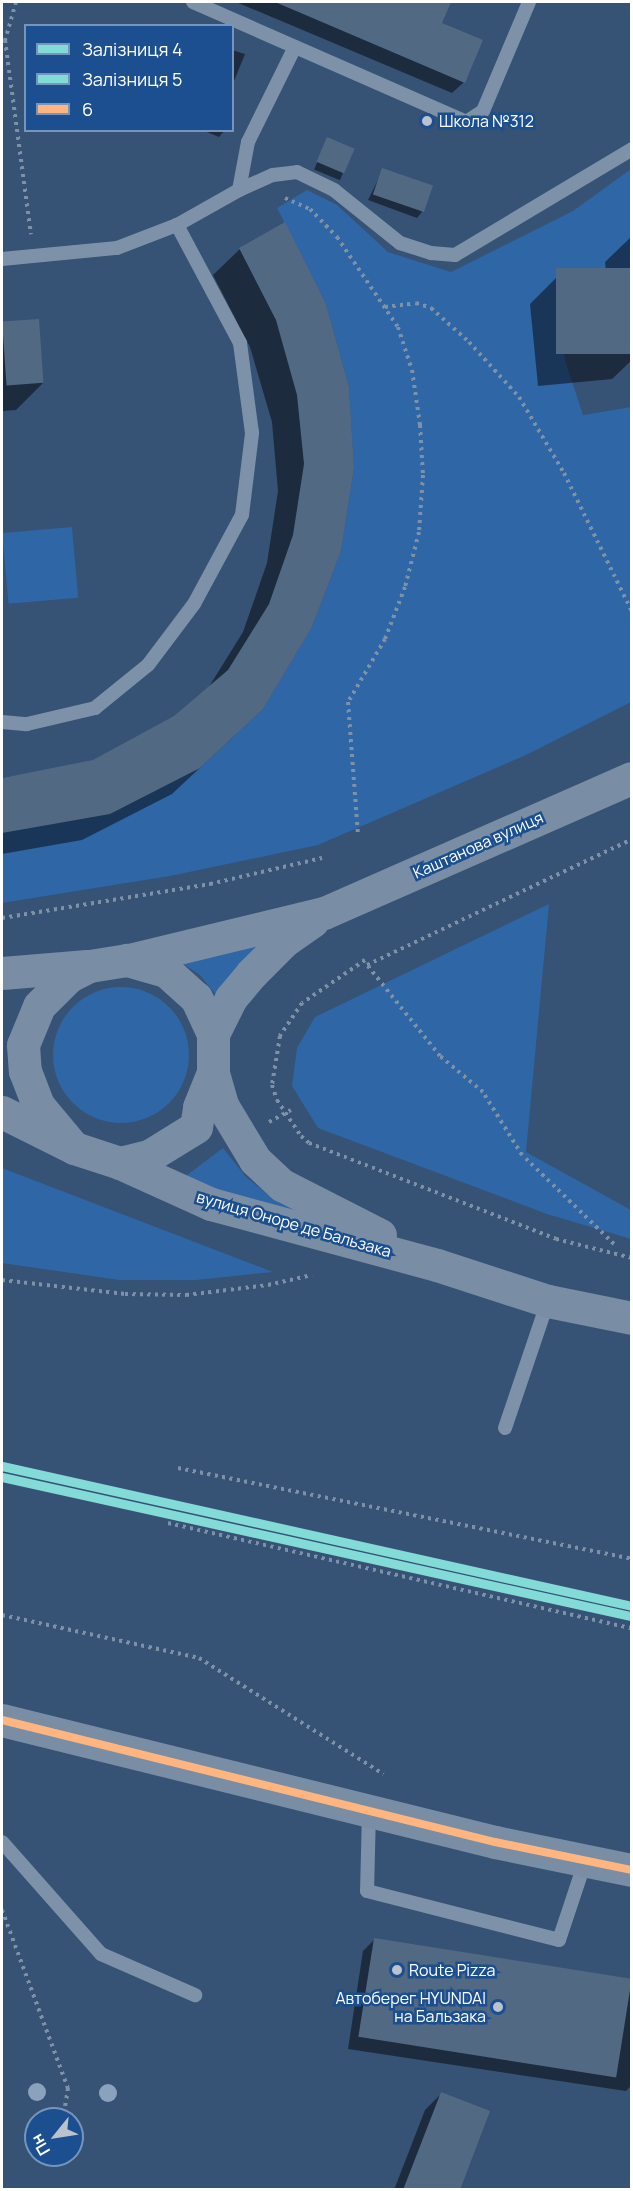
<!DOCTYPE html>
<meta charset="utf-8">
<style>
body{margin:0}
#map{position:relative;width:633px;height:2191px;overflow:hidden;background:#365274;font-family:Manrope,sans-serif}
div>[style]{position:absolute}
.green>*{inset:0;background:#2f66a5;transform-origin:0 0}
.round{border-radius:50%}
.shadow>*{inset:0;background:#0007;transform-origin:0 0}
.building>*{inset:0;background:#526984;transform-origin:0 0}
.path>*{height:4px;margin-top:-2px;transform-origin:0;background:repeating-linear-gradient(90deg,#7d92a8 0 3px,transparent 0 7.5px)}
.lane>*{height:14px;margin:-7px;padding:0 7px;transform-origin:7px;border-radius:7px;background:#7d92a8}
.secondary>*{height:33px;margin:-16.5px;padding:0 16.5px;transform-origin:16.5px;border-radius:16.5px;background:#798da4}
.bus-1>*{height:8px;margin:-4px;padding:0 4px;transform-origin:4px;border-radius:4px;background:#ffb580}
.rail-1>*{height:9px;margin:-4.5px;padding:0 4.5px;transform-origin:4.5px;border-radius:4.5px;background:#83dbd8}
.rail-2>*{height:9px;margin:-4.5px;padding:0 4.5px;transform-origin:4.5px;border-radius:4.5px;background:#83dbd8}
.trees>*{width:18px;height:18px;margin:-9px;border-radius:50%;background:#8aa2be}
.dots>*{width:16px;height:16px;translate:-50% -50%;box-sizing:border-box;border:3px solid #1b4f8f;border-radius:50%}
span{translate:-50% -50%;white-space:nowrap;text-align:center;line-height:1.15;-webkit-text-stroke:5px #1b4f8f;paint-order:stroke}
.poi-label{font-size:16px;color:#fff}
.left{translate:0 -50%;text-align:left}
.right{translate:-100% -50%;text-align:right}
.street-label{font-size:16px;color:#fff}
.frame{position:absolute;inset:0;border:3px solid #fff;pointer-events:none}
.legend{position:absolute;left:24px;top:24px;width:210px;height:108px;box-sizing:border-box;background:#1b4f8f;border:2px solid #7695bc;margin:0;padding:8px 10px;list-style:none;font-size:18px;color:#fff}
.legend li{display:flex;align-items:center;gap:12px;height:30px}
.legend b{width:30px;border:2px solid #7695bc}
.north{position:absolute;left:24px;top:2107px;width:60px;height:60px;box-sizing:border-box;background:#1b4f8f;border:2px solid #7695bc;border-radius:50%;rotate:240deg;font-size:16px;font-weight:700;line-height:24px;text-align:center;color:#fff}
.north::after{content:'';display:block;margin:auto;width:21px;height:27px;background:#b9c2ce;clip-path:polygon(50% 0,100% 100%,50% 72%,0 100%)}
</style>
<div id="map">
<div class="green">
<i style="clip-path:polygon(631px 169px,631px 268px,556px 276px,565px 360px,583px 415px,631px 407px,631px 702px,526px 755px,318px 845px,170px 876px,2px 903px,2px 832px,110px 814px,200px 768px,263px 709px,312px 627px,341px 551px,354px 468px,349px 387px,326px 304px,277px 208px,307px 190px,337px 205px,388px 252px,451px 272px,573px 211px)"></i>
<i style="left:72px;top:527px;width:71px;height:70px;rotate:85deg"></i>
<i style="clip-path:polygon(549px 904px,526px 1152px,631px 1210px,631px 1239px,547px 1214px,318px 1128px,292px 1086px,297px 1048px,315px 1017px)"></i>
<i style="clip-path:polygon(264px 941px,215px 994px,200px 975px,180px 962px)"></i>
<i class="round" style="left:53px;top:987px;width:136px;height:136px"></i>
<i style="clip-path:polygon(223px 1148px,246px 1177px,271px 1197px,317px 1221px,179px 1181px)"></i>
<i style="clip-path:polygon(2px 1168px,273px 1272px,196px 1280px,119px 1280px,2px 1263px)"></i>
</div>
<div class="shadow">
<i style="clip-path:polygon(236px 2px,450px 2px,440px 24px,464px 82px,452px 93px)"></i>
<i style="clip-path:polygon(232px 50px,245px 54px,232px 86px)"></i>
<i style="clip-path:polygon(202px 130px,225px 130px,219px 137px)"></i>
<i style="left:327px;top:139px;width:28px;height:33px;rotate:23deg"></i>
<i style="clip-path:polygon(383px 170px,422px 212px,417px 218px,368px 200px)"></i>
<i style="clip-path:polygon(284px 224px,339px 551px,235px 735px,172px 794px,82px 840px,2px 854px,2px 778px,93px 762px,175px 718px,207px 690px,243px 632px,267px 563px,278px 491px,272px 422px,250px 347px,213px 275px,240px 249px)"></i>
<i style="clip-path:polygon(632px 236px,632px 360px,612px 379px,538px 386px,530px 304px,557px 277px,606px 272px,605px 262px)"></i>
<i style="clip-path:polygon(37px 320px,43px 383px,16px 410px,2px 411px,2px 323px)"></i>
<i style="clip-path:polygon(374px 1940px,632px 1979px,632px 2085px,626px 2091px,348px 2049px,363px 1951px)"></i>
<i style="clip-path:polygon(441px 2094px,459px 2190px,394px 2190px,425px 2110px)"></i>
</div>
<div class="building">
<i style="clip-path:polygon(275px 2px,451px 2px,442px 23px,483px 40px,465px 83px)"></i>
<i style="left:327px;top:137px;width:30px;height:27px;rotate:23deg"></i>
<i style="left:382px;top:168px;width:54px;height:28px;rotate:19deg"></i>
<i style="clip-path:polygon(285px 222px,326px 304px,349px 387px,354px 468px,341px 551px,312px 627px,263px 709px,200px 768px,110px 814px,2px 833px,2px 778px,93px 760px,174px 716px,228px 670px,269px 604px,293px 535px,304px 464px,297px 395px,276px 320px,239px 248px)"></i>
<i style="left:632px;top:268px;width:86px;height:76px;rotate:90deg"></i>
<i style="left:39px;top:319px;width:64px;height:37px;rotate:86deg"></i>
<i style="left:374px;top:1938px;width:261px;height:100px;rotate:9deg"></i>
<i style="clip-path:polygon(441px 2092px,490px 2111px,460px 2190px,403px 2190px)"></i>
</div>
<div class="path">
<i style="left:16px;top:2px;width:40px;rotate:106deg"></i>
<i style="left:5px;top:40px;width:196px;rotate:82.4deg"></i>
<i style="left:285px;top:198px;width:27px;rotate:24deg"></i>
<i style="left:310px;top:209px;width:39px;rotate:46deg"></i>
<i style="left:337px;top:237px;width:109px;rotate:55.9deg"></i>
<i style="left:398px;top:327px;width:45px;rotate:72deg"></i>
<i style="left:412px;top:370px;width:56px;rotate:81.7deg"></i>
<i style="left:420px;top:425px;width:50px;rotate:86.6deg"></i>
<i style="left:423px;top:475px;width:57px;rotate:94deg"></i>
<i style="left:419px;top:532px;width:57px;rotate:104.3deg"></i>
<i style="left:405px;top:587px;width:56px;rotate:111deg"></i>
<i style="left:385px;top:639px;width:73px;rotate:120.4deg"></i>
<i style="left:348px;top:702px;width:132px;rotate:85.7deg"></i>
<i style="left:385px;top:307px;width:31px;rotate:-7deg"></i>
<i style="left:416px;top:303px;width:16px;rotate:18deg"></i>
<i style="left:431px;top:308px;width:51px;rotate:41.8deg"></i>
<i style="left:469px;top:342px;width:74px;rotate:47.7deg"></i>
<i style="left:519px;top:397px;width:88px;rotate:59.4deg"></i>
<i style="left:564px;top:473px;width:155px;rotate:63.9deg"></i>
<i style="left:2px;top:918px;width:211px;rotate:-9.3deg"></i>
<i style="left:210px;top:884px;width:115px;rotate:-13.1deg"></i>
<i style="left:365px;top:960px;width:76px;rotate:145.7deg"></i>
<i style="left:302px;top:1003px;width:40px;rotate:124deg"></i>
<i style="left:280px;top:1036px;width:50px;rotate:99.3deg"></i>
<i style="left:272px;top:1085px;width:16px;rotate:72deg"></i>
<i style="left:277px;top:1100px;width:43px;rotate:56.3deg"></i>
<i style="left:301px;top:1136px;width:11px;rotate:41deg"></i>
<i style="left:309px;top:1143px;width:265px;rotate:21.2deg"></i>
<i style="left:556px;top:1239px;width:78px;rotate:14deg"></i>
<i style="left:269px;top:1122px;width:25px;rotate:-29deg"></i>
<i style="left:614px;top:1244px;width:128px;rotate:-135.9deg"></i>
<i style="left:522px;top:1155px;width:74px;rotate:-121.8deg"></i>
<i style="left:483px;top:1092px;width:56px;rotate:-140.1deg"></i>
<i style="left:440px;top:1056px;width:117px;rotate:-128.7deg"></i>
<i style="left:367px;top:965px;width:293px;rotate:-25.4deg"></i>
<i style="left:2px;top:1280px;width:124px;rotate:6.5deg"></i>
<i style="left:125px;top:1294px;width:61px;rotate:0.9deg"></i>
<i style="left:186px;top:1295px;width:83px;rotate:-7deg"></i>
<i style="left:268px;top:1285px;width:45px;rotate:-12.8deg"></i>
<i style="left:178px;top:1468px;width:463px;rotate:11.3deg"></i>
<i style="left:168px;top:1523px;width:476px;rotate:12.8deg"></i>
<i style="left:2px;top:1615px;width:202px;rotate:12.3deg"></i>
<i style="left:199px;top:1658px;width:218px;rotate:32.2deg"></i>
<i style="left:2px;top:1910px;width:190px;rotate:69.7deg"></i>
<i style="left:68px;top:2088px;width:31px;rotate:99deg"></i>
</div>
<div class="lane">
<i style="left:193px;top:2px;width:298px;rotate:23.7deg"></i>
<i style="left:466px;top:122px;width:20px;rotate:-33deg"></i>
<i style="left:483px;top:111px;width:118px;rotate:-67.1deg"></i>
<i style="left:239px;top:190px;width:49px;rotate:-79.4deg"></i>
<i style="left:248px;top:142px;width:106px;rotate:-63.7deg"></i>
<i style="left:2px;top:259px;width:116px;rotate:-5.5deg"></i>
<i style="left:117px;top:248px;width:64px;rotate:-21deg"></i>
<i style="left:2px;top:722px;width:25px;rotate:5deg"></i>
<i style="left:27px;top:724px;width:70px;rotate:-13.2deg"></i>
<i style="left:95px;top:708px;width:68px;rotate:-39.1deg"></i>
<i style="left:148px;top:665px;width:76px;rotate:-53deg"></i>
<i style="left:194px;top:604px;width:101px;rotate:-61.7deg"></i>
<i style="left:242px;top:515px;width:83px;rotate:-83deg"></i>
<i style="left:252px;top:433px;width:91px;rotate:-97.6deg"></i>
<i style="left:240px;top:343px;width:134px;rotate:-118.1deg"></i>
<i style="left:177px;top:225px;width:71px;rotate:-29.4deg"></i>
<i style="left:239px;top:190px;width:37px;rotate:-24deg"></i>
<i style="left:273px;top:175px;width:24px;rotate:-7deg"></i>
<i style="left:297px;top:172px;width:41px;rotate:25.9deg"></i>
<i style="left:334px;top:190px;width:85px;rotate:38.8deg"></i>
<i style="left:400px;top:243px;width:33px;rotate:18deg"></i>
<i style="left:431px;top:253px;width:24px;rotate:5deg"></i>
<i style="left:455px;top:255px;width:206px;rotate:-30.9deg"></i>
<i style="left:505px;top:1428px;width:134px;rotate:-71.3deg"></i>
<i style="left:369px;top:1811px;width:80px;rotate:91.4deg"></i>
<i style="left:367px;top:1891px;width:198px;rotate:14.3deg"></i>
<i style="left:559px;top:1940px;width:82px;rotate:-71.6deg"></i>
<i style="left:2px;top:1842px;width:149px;rotate:48.5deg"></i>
<i style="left:101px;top:1954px;width:103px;rotate:23.6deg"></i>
</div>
<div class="secondary">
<i style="left:129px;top:960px;width:201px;rotate:-13.6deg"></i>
<i style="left:324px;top:913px;width:336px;rotate:-23.7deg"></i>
<i style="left:2px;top:973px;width:85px;rotate:-4.7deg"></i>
<i style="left:213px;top:1034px;width:40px;rotate:-63.4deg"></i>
<i style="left:231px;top:998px;width:31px;rotate:-50deg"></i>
<i style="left:251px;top:974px;width:47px;rotate:-45deg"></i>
<i style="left:284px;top:941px;width:35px;rotate:-35deg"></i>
<i style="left:213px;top:1073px;width:33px;rotate:74deg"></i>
<i style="left:222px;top:1105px;width:64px;rotate:59deg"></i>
<i style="left:255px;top:1160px;width:37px;rotate:43deg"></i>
<i style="left:282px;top:1185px;width:110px;rotate:27deg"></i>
<i style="left:2px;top:1112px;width:80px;rotate:26.6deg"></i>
<i style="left:74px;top:1148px;width:48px;rotate:18.1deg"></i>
<i style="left:120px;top:1163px;width:30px;rotate:-14deg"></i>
<i style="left:149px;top:1156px;width:55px;rotate:-31.7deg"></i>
<i style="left:196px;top:1127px;width:20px;rotate:-81deg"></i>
<i style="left:199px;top:1107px;width:37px;rotate:-68deg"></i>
<i style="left:213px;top:1073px;width:39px;rotate:-90deg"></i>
<i style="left:213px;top:1034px;width:40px;rotate:-115deg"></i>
<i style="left:196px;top:998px;width:40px;rotate:-138deg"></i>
<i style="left:166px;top:971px;width:41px;rotate:-164.2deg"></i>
<i style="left:127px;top:960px;width:38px;rotate:171deg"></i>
<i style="left:89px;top:966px;width:22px;rotate:153deg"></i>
<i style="left:69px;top:976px;width:42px;rotate:135deg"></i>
<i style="left:39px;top:1006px;width:42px;rotate:112.3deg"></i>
<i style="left:23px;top:1045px;width:26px;rotate:86deg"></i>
<i style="left:25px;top:1071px;width:36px;rotate:69deg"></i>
<i style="left:38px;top:1105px;width:56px;rotate:50.1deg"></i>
<i style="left:120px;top:1163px;width:100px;rotate:24.3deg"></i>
<i style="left:211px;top:1204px;width:234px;rotate:15.1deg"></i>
<i style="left:437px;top:1265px;width:117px;rotate:18deg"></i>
<i style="left:548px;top:1301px;width:86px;rotate:11.4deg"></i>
<i style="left:2px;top:1720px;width:508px;rotate:13.9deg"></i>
<i style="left:495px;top:1842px;width:140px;rotate:11.6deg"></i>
</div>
<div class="bus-1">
<i style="left:2px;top:1720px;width:508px;rotate:13.9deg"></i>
<i style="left:495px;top:1842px;width:140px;rotate:11.6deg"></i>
</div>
<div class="rail-1">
<i style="left:2px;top:1466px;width:645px;rotate:12.53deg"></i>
</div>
<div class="rail-2">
<i style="left:2px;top:1477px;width:643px;rotate:12.48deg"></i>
</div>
<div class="trees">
<i style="left:37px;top:2092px"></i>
<i style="left:108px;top:2093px"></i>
</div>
<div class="dots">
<i style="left:427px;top:121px;background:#b9c2ce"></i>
<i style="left:397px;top:1970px;background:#b9c2ce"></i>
<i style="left:498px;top:2007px;background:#b9c2ce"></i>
</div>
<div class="poi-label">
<span class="left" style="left:439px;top:121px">Школа №312</span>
<span class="left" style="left:409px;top:1970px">Route Pizza</span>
<span class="right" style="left:486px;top:2007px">Автоберег HYUNDAI<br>на Бальзака</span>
</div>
<div class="street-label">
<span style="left:478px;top:845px;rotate:-24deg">Каштанова вулиця</span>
<span style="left:294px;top:1224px;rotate:16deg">вулиця Оноре де Бальзака</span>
</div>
<div class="frame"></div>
<ul class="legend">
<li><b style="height:8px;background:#83dbd8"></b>Залізниця 4</li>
<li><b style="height:8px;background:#83dbd8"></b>Залізниця 5</li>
<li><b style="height:8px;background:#ffb580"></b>6</li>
</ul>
<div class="north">Пн</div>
</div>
